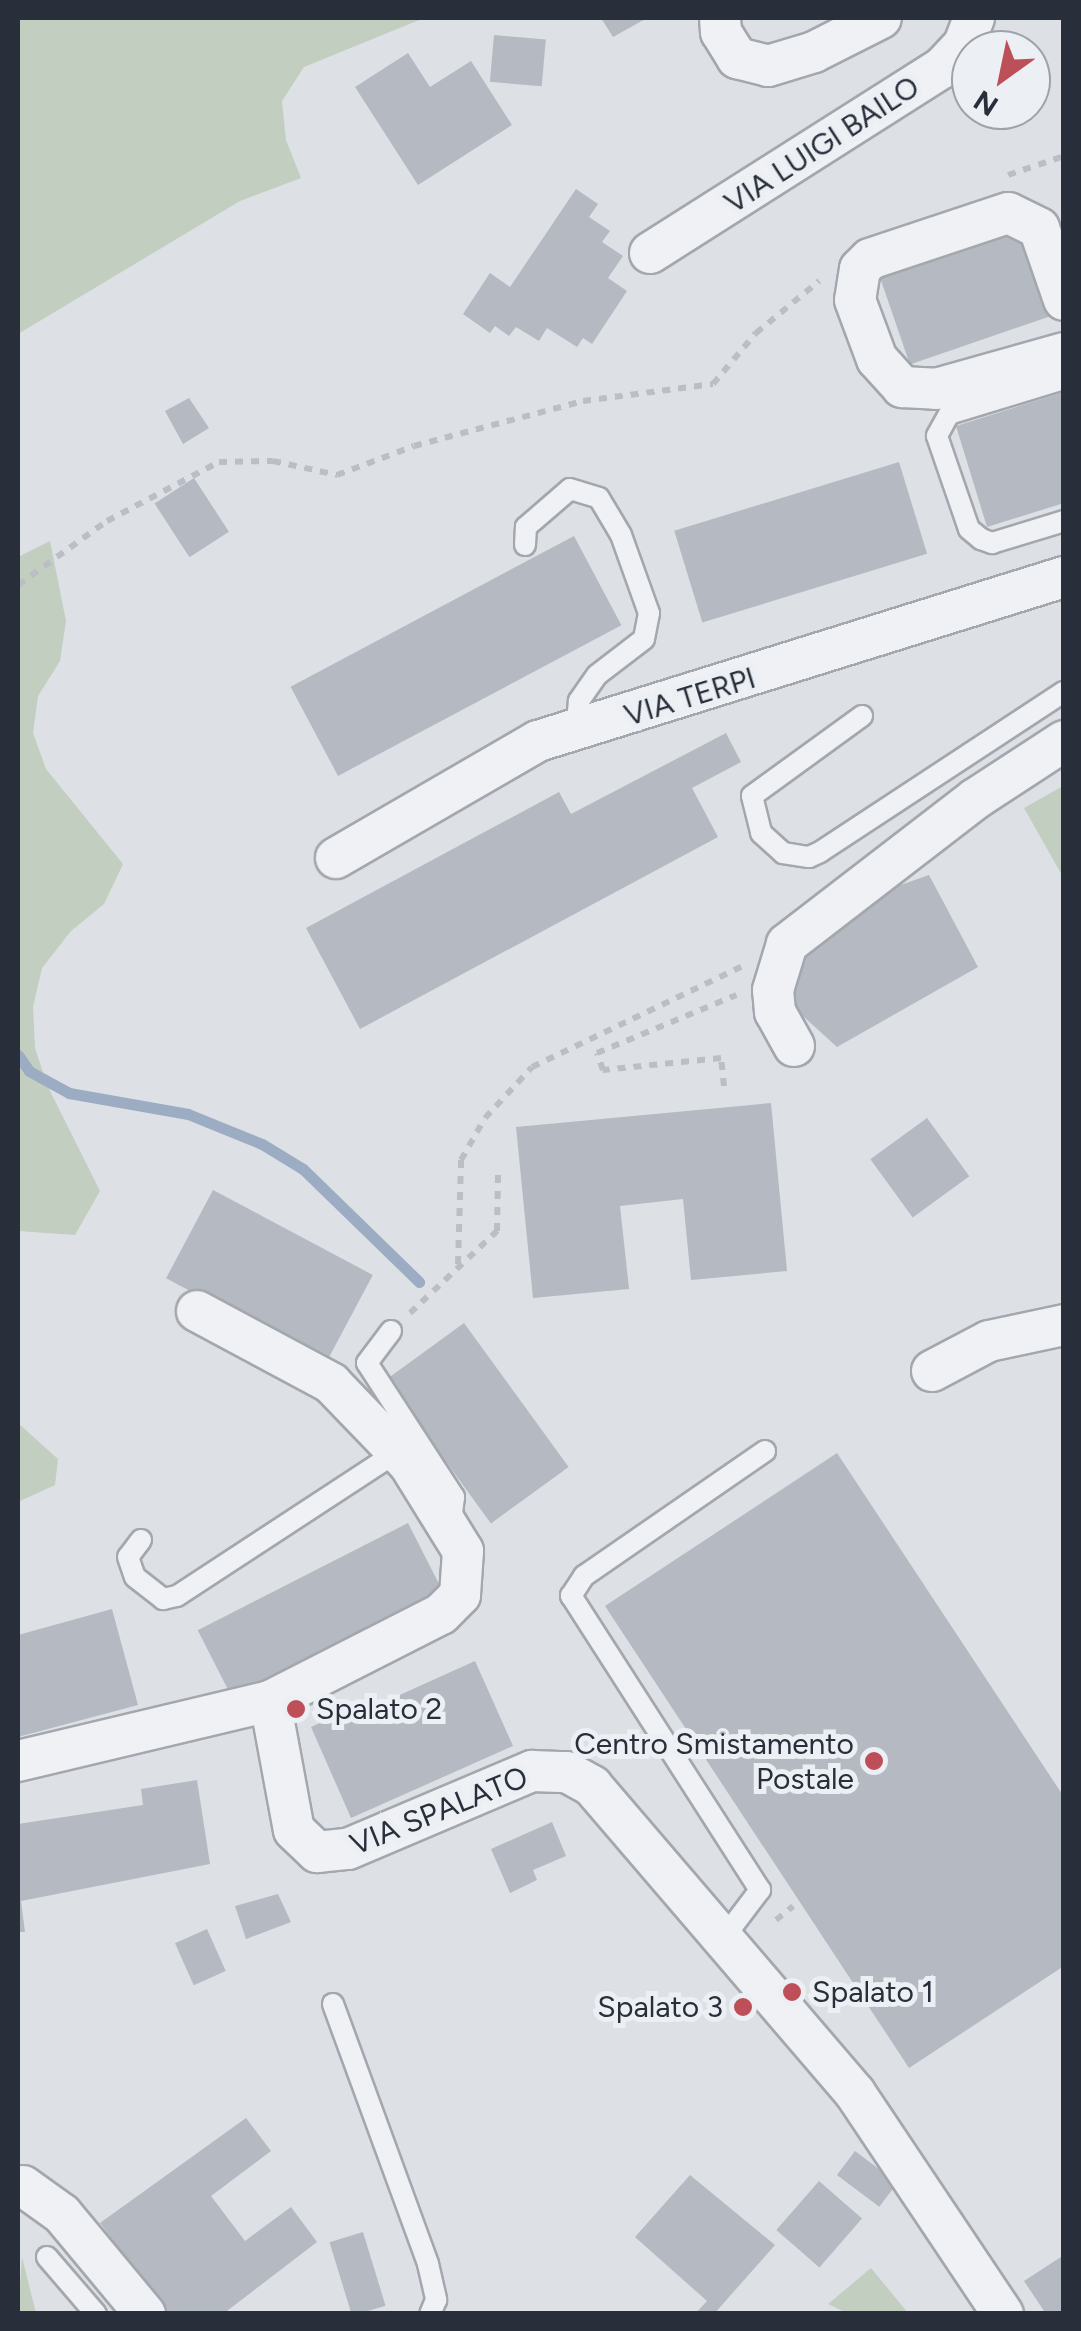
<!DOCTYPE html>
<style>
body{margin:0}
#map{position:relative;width:1081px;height:2331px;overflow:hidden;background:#dde0e5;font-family:Figtree,sans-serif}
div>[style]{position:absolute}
.green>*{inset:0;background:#c2cebf}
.stream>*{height:11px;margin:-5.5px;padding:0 5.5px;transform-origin:5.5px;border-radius:5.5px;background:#9cacc2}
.building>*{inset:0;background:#b5b9c1;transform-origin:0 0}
.path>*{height:6px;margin-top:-3px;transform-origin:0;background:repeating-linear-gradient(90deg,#bbbec4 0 8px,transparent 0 16px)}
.roads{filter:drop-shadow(2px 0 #a3a7ae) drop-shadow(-2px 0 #a3a7ae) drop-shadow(0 2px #a3a7ae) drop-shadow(0 -2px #a3a7ae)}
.lane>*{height:20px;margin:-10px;padding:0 10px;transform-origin:10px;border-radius:10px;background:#eff1f4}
.street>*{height:40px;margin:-20px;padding:0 20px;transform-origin:20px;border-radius:20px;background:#eff1f4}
.dots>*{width:28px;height:28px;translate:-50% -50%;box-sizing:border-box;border:5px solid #eceff3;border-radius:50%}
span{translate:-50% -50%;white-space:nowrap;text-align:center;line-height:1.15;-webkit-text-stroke:10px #eceff3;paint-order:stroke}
.street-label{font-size:30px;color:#282e3a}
.poi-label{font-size:30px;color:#282e3a}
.left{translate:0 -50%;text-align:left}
.right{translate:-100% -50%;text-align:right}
.frame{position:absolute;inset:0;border:20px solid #282e3a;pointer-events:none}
.north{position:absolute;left:951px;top:30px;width:100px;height:100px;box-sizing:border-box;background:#eceff3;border:2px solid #9ea2a9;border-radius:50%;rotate:213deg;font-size:28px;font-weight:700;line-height:40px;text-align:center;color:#282e3a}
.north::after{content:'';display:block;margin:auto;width:35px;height:45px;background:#bd4f59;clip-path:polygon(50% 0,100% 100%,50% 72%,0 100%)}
</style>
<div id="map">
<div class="green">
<i style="clip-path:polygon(18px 18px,424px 18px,304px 67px,282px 101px,286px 140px,301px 178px,240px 201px,18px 334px)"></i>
<i style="clip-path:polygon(50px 541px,66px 621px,60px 661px,38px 696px,33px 733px,46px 769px,123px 864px,104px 904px,71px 931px,42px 968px,33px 1007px,35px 1048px,47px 1085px,100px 1191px,75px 1235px,18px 1231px,18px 557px)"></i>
<i style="clip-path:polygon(1063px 786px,1063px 877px,1024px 808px)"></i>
<i style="clip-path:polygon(18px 1423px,58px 1459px,55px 1485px,18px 1502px)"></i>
<i style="clip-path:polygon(22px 2257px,36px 2313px,18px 2313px)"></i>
<i style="clip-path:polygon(871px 2268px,908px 2313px,847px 2313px,828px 2304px)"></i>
</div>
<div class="stream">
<i style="left:18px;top:1055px;width:19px;rotate:55deg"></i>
<i style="left:29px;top:1071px;width:46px;rotate:28.8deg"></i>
<i style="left:69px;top:1093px;width:121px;rotate:10deg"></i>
<i style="left:188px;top:1114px;width:80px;rotate:22.1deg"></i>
<i style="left:262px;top:1144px;width:48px;rotate:31.4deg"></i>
<i style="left:303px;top:1169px;width:162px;rotate:44.2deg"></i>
</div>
<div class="building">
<i style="clip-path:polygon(601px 18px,647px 18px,613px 37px)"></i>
<i style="left:494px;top:35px;width:52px;height:47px;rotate:5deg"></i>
<i style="clip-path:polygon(408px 53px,430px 87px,471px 61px,512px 125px,418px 185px,355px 87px)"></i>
<i style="clip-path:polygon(576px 189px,598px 204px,589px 217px,610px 231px,602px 242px,623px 256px,608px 278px,627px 291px,592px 344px,583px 338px,577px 347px,547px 328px,539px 341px,516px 327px,509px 336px,495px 326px,490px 333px,463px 314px,490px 273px,510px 287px)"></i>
<i style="left:1017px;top:224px;width:98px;height:147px;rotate:71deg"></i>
<i style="clip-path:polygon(1064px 392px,1064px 503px,987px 527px,956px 426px)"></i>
<i style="clip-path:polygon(189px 398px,209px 428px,183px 444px,165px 411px)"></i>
<i style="left:899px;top:462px;width:96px;height:235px;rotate:73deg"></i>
<i style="left:194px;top:478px;width:64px;height:47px;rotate:57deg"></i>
<i style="left:574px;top:536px;width:101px;height:321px;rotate:62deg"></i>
<i style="clip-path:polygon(726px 733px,741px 762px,692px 788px,718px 837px,360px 1029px,306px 928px,559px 792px,571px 814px)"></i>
<i style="clip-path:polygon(929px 875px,978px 967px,837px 1047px,793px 1007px,791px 976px,823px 925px,855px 901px)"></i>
<i style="clip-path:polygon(771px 1103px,787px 1271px,691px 1280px,683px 1199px,620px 1206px,629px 1289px,533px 1298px,516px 1127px)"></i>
<i style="left:927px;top:1118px;width:72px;height:70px;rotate:54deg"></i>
<i style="left:213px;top:1190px;width:181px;height:100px;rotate:28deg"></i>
<i style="left:464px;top:1323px;width:178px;height:96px;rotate:54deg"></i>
<i style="clip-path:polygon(837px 1453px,1064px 1797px,1064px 1966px,909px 2068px,605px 1606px)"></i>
<i style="left:408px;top:1523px;width:81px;height:236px;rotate:63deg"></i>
<i style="clip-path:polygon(112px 1609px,138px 1705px,18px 1737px,18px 1635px)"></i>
<i style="clip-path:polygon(475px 1661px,513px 1746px,351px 1818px,311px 1727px,359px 1706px,362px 1712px)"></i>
<i style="clip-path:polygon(197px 1780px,210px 1864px,21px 1901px,25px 1932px,18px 1932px,18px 1824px,143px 1805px,141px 1789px)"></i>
<i style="clip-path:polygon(552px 1822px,566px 1856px,533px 1870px,537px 1880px,510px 1893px,491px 1849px)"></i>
<i style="clip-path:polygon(278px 1894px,291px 1922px,246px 1939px,235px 1906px)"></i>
<i style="left:207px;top:1929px;width:46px;height:35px;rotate:66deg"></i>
<i style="clip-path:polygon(246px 2118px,271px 2151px,211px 2196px,245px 2241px,291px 2207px,317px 2242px,223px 2314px,169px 2314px,100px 2223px)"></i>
<i style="left:855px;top:2151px;width:53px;height:30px;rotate:37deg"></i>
<i style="clip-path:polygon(690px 2175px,775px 2245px,714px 2314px,695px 2314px,707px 2301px,635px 2237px)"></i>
<i style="left:819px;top:2181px;width:57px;height:65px;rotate:41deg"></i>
<i style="left:363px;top:2232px;width:77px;height:35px;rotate:73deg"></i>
<i style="clip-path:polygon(1064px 2255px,1064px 2314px,1046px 2314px,1024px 2281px)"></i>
</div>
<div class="path">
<i style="left:1008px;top:175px;width:59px;rotate:-18.7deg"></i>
<i style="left:18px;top:585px;width:110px;rotate:-35.7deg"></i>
<i style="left:107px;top:521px;width:127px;rotate:-27.8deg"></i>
<i style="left:219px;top:462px;width:54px;rotate:-1.1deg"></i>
<i style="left:273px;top:461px;width:66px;rotate:12.3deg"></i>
<i style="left:337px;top:475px;width:82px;rotate:-20.6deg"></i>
<i style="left:414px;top:446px;width:175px;rotate:-14.9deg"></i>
<i style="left:583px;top:401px;width:131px;rotate:-7.5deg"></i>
<i style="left:713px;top:384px;width:67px;rotate:-49.9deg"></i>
<i style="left:756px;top:333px;width:82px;rotate:-39.5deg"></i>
<i style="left:724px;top:1086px;width:28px;rotate:-96deg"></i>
<i style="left:721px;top:1058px;width:119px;rotate:174.2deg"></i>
<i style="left:603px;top:1070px;width:18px;rotate:-109deg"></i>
<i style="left:597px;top:1053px;width:151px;rotate:-22.6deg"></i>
<i style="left:458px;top:1264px;width:104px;rotate:-88.3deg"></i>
<i style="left:461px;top:1160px;width:48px;rotate:-60.3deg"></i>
<i style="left:485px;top:1118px;width:69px;rotate:-47.3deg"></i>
<i style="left:532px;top:1067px;width:232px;rotate:-25.6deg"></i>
<i style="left:410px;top:1313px;width:120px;rotate:-43.3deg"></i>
<i style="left:497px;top:1231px;width:59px;rotate:-89deg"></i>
<i style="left:776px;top:1920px;width:22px;rotate:-39deg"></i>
</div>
<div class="roads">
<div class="lane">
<i style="left:1064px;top:379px;width:120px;rotate:163.1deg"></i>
<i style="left:949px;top:414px;width:25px;rotate:119deg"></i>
<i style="left:937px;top:436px;width:98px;rotate:71deg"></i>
<i style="left:969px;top:529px;width:16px;rotate:40deg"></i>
<i style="left:981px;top:539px;width:12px;rotate:20deg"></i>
<i style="left:992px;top:543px;width:75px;rotate:-17deg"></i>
<i style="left:525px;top:545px;width:18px;rotate:-87deg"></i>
<i style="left:526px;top:527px;width:58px;rotate:-40.8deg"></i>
<i style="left:570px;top:489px;width:30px;rotate:17deg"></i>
<i style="left:599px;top:498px;width:43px;rotate:59.3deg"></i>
<i style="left:621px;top:535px;width:83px;rotate:70.3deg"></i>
<i style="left:649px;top:613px;width:26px;rotate:101deg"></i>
<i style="left:644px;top:639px;width:59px;rotate:142.5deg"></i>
<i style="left:597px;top:675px;width:32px;rotate:125deg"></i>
<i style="left:579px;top:701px;width:30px;rotate:96deg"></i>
<i style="left:862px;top:716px;width:136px;rotate:144deg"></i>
<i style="left:752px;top:796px;width:38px;rotate:76deg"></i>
<i style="left:761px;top:833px;width:30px;rotate:42deg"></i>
<i style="left:783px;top:853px;width:26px;rotate:9deg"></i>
<i style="left:809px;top:857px;width:12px;rotate:-24deg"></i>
<i style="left:820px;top:852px;width:292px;rotate:-33.3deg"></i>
<i style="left:391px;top:1331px;width:40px;rotate:127deg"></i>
<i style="left:367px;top:1363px;width:160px;rotate:57deg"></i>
<i style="left:454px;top:1497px;width:25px;rotate:97deg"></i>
<i style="left:141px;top:1540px;width:21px;rotate:127deg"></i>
<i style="left:128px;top:1557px;width:21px;rotate:71deg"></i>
<i style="left:135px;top:1577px;width:36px;rotate:38deg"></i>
<i style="left:163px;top:1599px;width:14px;rotate:-12deg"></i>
<i style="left:177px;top:1596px;width:263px;rotate:-33.2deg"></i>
<i style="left:722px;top:1940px;width:63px;rotate:-52.8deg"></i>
<i style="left:760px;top:1890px;width:350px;rotate:-122.7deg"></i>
<i style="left:571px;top:1596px;width:24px;rotate:-57deg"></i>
<i style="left:584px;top:1576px;width:220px;rotate:-34.6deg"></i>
<i style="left:333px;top:2004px;width:277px;rotate:69.9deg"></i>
<i style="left:428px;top:2264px;width:37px;rotate:77deg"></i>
<i style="left:436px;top:2300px;width:15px;rotate:113deg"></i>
<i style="left:47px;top:2257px;width:75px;rotate:49.3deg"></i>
</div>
<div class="street">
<i style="left:720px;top:18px;width:14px;rotate:86deg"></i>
<i style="left:721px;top:32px;width:31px;rotate:58deg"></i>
<i style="left:737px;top:58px;width:32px;rotate:14deg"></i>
<i style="left:768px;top:66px;width:48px;rotate:-16.9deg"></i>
<i style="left:814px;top:52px;width:75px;rotate:-26.9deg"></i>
<i style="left:650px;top:253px;width:346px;rotate:-32.4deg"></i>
<i style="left:942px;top:68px;width:33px;rotate:-47deg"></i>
<i style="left:964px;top:44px;width:28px;rotate:-69deg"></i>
<i style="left:1064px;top:300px;width:76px;rotate:-109.1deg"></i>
<i style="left:1039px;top:228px;width:34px;rotate:-154deg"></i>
<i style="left:1008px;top:213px;width:145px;rotate:161.6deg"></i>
<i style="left:870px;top:259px;width:14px;rotate:135deg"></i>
<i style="left:860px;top:269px;width:31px;rotate:99deg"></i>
<i style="left:855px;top:300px;width:63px;rotate:69.6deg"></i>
<i style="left:877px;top:359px;width:38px;rotate:48deg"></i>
<i style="left:902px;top:387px;width:34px;rotate:3deg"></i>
<i style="left:936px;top:389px;width:133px;rotate:-15.7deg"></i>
<i style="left:336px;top:858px;width:233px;rotate:-30.1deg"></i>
<i style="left:538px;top:741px;width:551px;rotate:-17.32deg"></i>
<i style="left:794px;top:1046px;width:39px;rotate:-119deg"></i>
<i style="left:775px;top:1012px;width:22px;rotate:-95deg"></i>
<i style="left:773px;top:990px;width:48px;rotate:-73.1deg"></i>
<i style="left:787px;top:944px;width:237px;rotate:-37.6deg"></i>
<i style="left:975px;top:799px;width:106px;rotate:-33.1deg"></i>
<i style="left:932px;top:1371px;width:64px;rotate:-27.8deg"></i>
<i style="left:989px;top:1341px;width:77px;rotate:-12deg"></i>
<i style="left:270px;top:1701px;width:131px;rotate:79.5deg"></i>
<i style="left:294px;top:1830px;width:32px;rotate:44deg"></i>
<i style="left:317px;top:1852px;width:31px;rotate:-6deg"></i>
<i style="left:348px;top:1849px;width:200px;rotate:-23deg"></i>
<i style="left:532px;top:1771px;width:35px;rotate:2deg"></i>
<i style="left:567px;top:1772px;width:29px;rotate:29deg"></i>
<i style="left:592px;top:1786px;width:404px;rotate:49.4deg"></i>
<i style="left:855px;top:2093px;width:266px;rotate:56.2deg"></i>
<i style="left:18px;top:1761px;width:259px;rotate:-13.4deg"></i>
<i style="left:270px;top:1701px;width:192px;rotate:-27deg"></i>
<i style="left:441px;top:1614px;width:27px;rotate:-45deg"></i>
<i style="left:460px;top:1595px;width:44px;rotate:-86.1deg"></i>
<i style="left:463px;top:1551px;width:102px;rotate:-121.8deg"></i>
<i style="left:409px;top:1464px;width:112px;rotate:-133.9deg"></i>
<i style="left:331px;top:1383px;width:152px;rotate:-151.8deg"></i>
<i style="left:23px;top:2186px;width:48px;rotate:35.7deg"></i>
<i style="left:62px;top:2214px;width:130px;rotate:50.3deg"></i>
</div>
</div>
<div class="dots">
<i style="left:296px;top:1709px;background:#bd4f59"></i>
<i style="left:874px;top:1761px;background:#bd4f59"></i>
<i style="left:792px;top:1992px;background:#bd4f59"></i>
<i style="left:743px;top:2007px;background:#bd4f59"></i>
</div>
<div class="street-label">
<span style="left:822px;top:145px;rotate:-33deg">VIA LUIGI BAILO</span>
<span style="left:690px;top:697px;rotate:-17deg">VIA TERPI</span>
<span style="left:439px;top:1811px;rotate:-22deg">VIA SPALATO</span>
</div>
<div class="poi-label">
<span class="left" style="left:316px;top:1709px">Spalato 2</span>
<span class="right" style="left:854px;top:1761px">Centro Smistamento<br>Postale</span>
<span class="left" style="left:812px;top:1992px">Spalato 1</span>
<span class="right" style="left:723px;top:2007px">Spalato 3</span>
</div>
<div class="frame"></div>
<div class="north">N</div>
</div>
